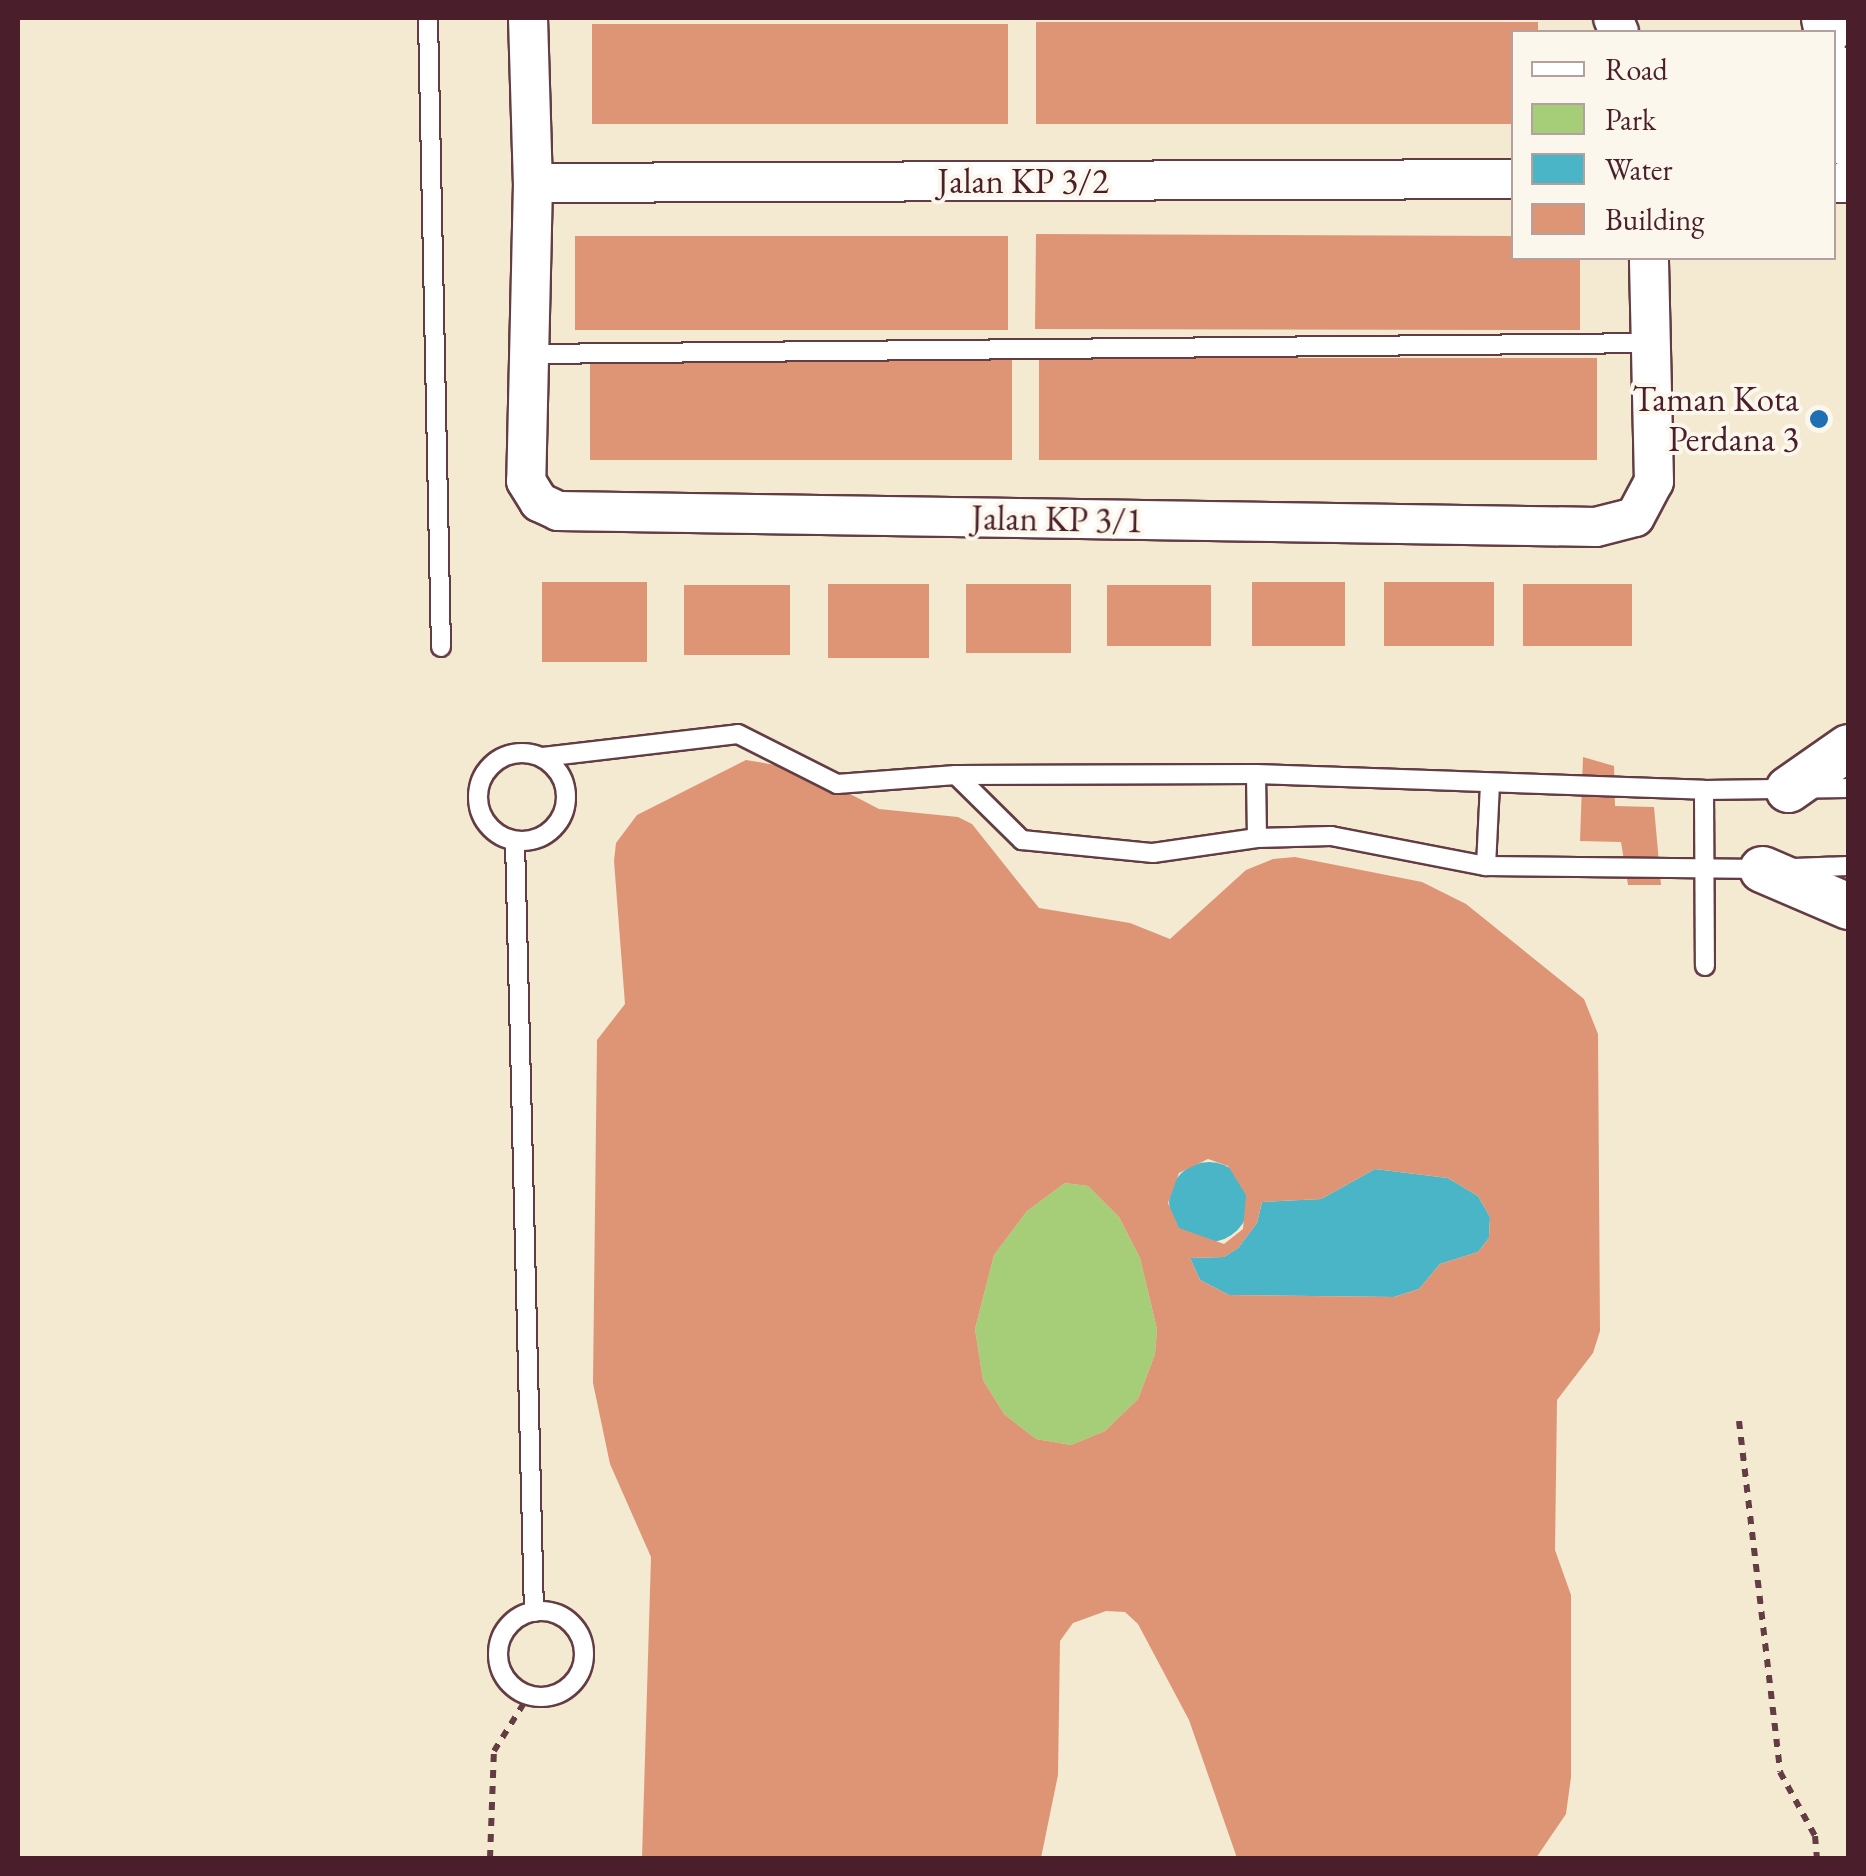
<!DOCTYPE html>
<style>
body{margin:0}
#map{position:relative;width:1866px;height:1876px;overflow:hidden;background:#f4e9d1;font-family:"EB Garamond",serif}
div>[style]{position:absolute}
.green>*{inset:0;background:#a6ce79}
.water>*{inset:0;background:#4bb5c8}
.round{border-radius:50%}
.building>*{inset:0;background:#dd9576;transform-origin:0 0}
.path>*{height:6px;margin-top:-3px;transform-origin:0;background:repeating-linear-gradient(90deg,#643d44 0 8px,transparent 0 16px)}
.roads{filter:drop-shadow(2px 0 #643d44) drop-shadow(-2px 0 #643d44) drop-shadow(0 2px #643d44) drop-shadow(0 -2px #643d44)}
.service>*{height:18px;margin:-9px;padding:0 9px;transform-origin:9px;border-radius:9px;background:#fff}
.service>.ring{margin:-9px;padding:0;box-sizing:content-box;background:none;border:18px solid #fff;border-radius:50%}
.minor>*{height:38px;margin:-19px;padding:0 19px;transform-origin:19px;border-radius:19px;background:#fff}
.tertiary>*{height:45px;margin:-22.5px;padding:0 22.5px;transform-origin:22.5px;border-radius:22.5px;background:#fff}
.dots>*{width:28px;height:28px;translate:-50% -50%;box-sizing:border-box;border:5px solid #fbf7ec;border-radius:50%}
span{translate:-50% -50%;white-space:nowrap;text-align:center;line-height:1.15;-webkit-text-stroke:8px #fbf7ec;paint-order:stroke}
.street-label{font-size:35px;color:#4a1f2b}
.poi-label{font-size:35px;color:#4a1f2b}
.right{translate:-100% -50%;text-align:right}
.frame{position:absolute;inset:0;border:20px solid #4a1f2b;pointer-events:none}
.legend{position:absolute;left:1511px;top:30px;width:325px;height:230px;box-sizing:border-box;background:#fbf7ec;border:2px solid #b4a19f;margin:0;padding:12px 18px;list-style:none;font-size:30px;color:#4a1f2b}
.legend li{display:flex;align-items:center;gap:20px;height:50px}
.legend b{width:50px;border:2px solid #b4a19f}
</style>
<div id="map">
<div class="green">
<i style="clip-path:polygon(1065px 1183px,1088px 1186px,1119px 1217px,1140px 1258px,1157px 1329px,1155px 1354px,1138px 1399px,1105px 1431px,1071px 1445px,1036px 1439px,1004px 1414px,983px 1380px,975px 1329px,994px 1255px,1027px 1211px)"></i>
</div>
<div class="water">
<i class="round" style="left:1169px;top:1162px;width:80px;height:80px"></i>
<i style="clip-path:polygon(1375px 1169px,1448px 1178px,1478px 1196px,1490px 1217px,1489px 1238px,1478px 1252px,1440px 1264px,1419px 1289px,1394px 1297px,1229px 1295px,1200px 1280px,1190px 1258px,1224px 1257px,1238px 1248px,1257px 1223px,1262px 1202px,1321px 1199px)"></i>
</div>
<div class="building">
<i style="clip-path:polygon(1036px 22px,1538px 22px,1538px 32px,1514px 32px,1514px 124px,1036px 124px)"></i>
<i style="left:592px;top:24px;width:416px;height:100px"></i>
<i style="clip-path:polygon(1036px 234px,1514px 236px,1514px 258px,1580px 258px,1580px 330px,1035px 329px)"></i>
<i style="left:1008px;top:236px;width:94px;height:433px;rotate:90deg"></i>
<i style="left:1039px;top:358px;width:558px;height:102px"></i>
<i style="left:1012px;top:360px;width:100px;height:422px;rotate:90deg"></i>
<i style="left:542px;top:582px;width:105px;height:80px"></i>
<i style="left:1252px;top:582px;width:93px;height:64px"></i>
<i style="left:1384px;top:582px;width:110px;height:64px"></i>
<i style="left:828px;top:584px;width:101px;height:74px"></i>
<i style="left:966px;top:584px;width:105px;height:69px"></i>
<i style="left:1523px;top:584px;width:109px;height:62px"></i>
<i style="left:684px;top:585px;width:106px;height:70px"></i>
<i style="left:1107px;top:585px;width:104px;height:61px"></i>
<i style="clip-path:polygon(1583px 757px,1614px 766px,1615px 806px,1654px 807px,1661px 885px,1628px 885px,1621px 842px,1580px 841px)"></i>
<i style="clip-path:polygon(evenodd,746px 760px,804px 770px,879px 809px,958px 817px,972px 824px,1039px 908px,1130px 923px,1170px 939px,1246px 870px,1273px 859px,1295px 857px,1422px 882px,1466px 904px,1584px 999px,1598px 1034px,1600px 1331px,1593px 1353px,1557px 1400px,1555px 1550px,1571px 1595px,1571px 1777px,1566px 1814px,1536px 1858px,1237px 1858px,1189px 1720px,1138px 1624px,1125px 1612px,1106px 1611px,1073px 1623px,1060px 1641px,1058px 1775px,1041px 1858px,642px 1858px,651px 1557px,610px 1464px,593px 1383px,597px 1040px,625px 1004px,614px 861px,616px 843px,637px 815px,746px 760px,1208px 1159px,1228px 1166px,1246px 1195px,1243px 1229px,1224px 1244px,1179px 1228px,1168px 1203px,1179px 1173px,1208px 1159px,746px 760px,1375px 1169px,1448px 1178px,1478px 1196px,1490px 1217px,1489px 1238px,1478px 1252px,1440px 1264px,1419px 1289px,1394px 1297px,1229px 1295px,1200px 1280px,1190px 1258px,1224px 1257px,1238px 1248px,1257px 1223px,1262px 1202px,1321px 1199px,1375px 1169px,746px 760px,1065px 1183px,1088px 1186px,1119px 1217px,1140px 1258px,1157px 1329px,1155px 1354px,1138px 1399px,1105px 1431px,1071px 1445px,1036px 1439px,1004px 1414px,983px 1380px,975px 1329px,994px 1255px,1027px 1211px,1065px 1183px)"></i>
</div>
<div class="path">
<i style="left:1739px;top:1421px;width:353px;rotate:83.3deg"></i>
<i style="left:1780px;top:1772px;width:73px;rotate:61.3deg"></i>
<i style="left:1815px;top:1836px;width:22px;rotate:85deg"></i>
<i style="left:490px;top:1858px;width:107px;rotate:-87.9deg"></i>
<i style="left:494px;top:1751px;width:66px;rotate:-58deg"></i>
</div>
<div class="roads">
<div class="service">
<i style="left:428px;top:18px;width:629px;rotate:88.82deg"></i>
<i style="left:530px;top:354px;width:1118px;rotate:-0.56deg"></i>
<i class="ring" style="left:478px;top:753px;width:70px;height:70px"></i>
<i style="left:543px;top:757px;width:196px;rotate:-6.7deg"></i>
<i style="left:738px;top:734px;width:111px;rotate:26.8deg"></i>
<i style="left:837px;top:784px;width:119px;rotate:-4.3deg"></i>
<i style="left:956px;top:775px;width:300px;rotate:-0.2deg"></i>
<i style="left:1256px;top:774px;width:448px;rotate:2deg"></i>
<i style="left:1704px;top:790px;width:144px;rotate:-0.8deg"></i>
<i style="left:956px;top:775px;width:93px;rotate:44.6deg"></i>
<i style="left:1022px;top:840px;width:132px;rotate:5.7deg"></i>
<i style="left:1153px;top:853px;width:105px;rotate:-8.2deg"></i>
<i style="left:1257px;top:838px;width:64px;rotate:-90.9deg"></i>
<i style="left:1704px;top:790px;width:176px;rotate:89.7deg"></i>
<i style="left:1257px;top:838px;width:74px;rotate:-1.5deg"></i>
<i style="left:1331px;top:836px;width:158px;rotate:11deg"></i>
<i style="left:1486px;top:866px;width:277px;rotate:0.6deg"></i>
<i style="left:515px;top:841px;width:771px;rotate:88.59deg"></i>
<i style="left:1486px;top:866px;width:81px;rotate:-87.2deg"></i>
<i style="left:1794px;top:868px;width:54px;rotate:-2.1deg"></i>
<i class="ring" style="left:498px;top:1611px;width:68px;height:68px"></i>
</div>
<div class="minor">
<i style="left:528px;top:18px;width:165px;rotate:88.3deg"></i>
<i style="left:533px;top:183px;width:298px;rotate:91.3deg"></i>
<i style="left:526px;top:481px;width:25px;rotate:58deg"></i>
<i style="left:539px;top:502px;width:21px;rotate:25deg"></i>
<i style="left:558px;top:511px;width:1038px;rotate:0.88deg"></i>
<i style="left:1596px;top:527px;width:40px;rotate:-14.4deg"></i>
<i style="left:1635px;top:517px;width:40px;rotate:-62deg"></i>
<i style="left:1654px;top:482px;width:224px;rotate:-91.3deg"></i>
<i style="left:1613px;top:18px;width:15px;rotate:67deg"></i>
<i style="left:533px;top:183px;width:981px;rotate:-0.23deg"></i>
<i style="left:1834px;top:183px;width:14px"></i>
</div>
<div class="tertiary">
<i style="left:1824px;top:18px;width:14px;rotate:78deg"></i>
<i style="left:1834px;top:67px;width:78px;rotate:79.7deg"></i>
<i style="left:1788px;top:789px;width:73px;rotate:-35deg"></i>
<i style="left:1762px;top:869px;width:94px;rotate:23.3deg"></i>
</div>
</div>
<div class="dots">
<i style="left:1819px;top:419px;background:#1f6fb2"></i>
</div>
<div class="street-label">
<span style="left:1023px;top:181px">Jalan KP 3/2</span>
<span style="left:1057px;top:519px;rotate:1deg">Jalan KP 3/1</span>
</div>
<div class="poi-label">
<span class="right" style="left:1799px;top:419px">Taman Kota<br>Perdana 3</span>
</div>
<div class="frame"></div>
<ul class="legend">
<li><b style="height:12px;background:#fff"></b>Road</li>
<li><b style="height:28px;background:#a6ce79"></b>Park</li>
<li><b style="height:28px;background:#4bb5c8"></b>Water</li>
<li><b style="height:28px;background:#dd9576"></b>Building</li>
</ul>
</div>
